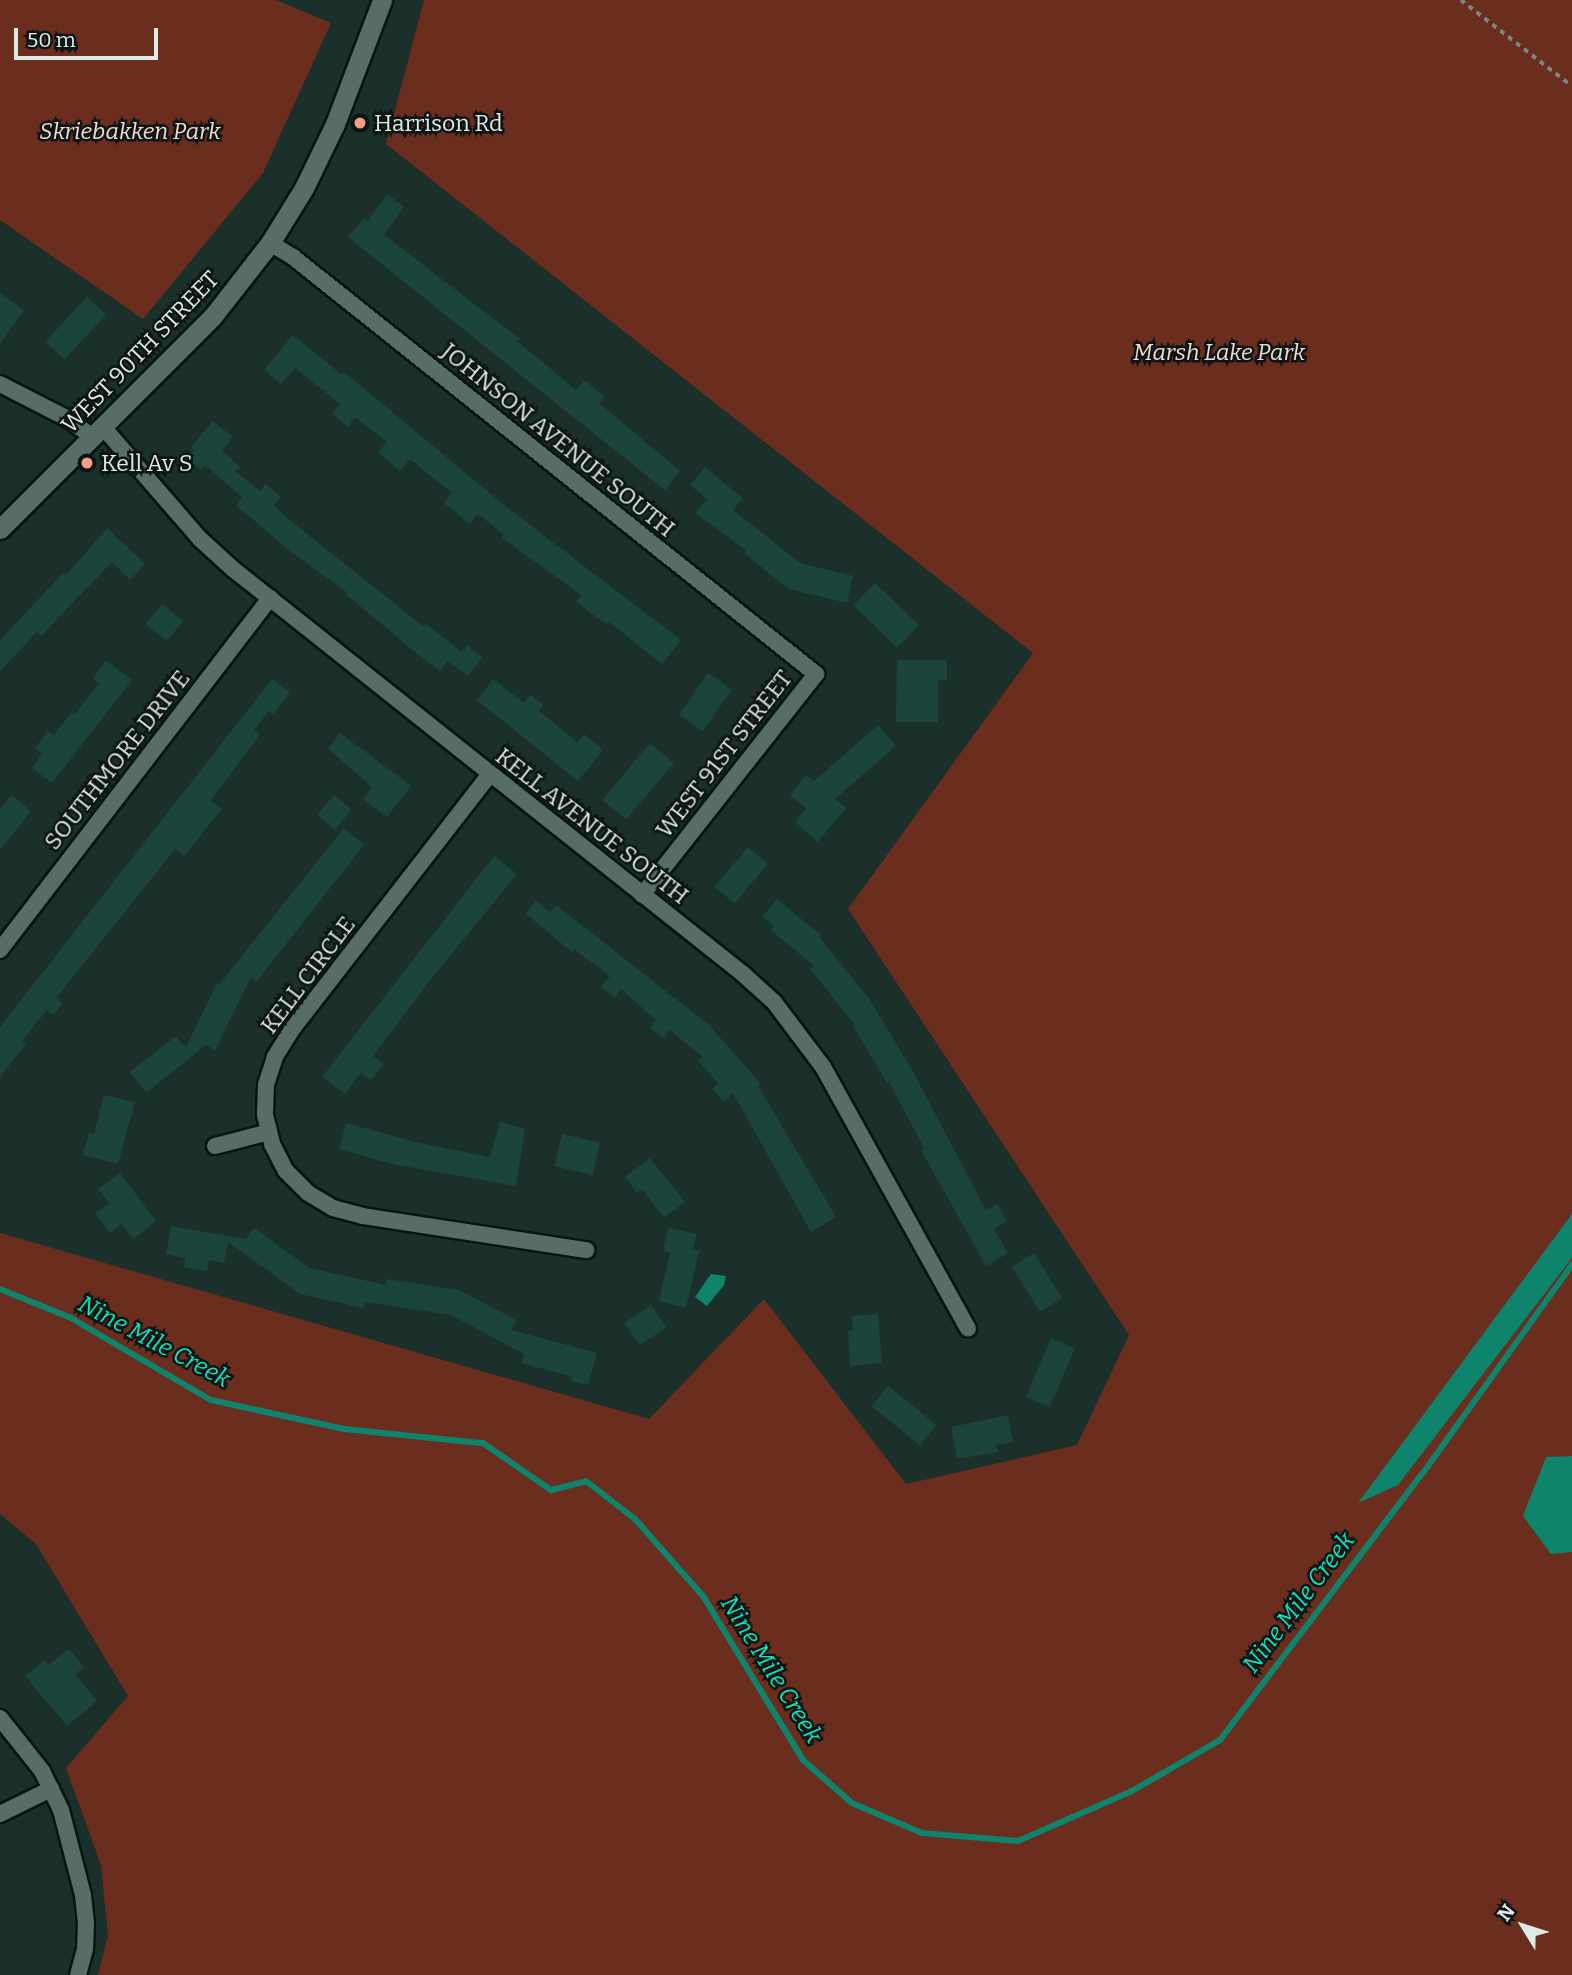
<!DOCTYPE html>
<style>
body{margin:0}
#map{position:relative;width:1572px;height:1975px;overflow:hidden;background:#1b302a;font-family:Bitter,serif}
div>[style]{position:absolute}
.green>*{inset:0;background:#6a2d1e}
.water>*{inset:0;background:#0f846d}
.stream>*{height:6px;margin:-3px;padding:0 3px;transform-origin:3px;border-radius:3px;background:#0f846d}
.building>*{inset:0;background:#1b453a;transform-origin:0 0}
.path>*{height:3.5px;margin-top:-1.75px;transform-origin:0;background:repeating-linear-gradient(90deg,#778883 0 5px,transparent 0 10px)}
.roads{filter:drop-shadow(2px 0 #041712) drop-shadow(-2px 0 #041712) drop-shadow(0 2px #041712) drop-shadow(0 -2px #041712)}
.minor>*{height:16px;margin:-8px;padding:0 8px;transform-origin:8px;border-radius:8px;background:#576d66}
.tertiary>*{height:19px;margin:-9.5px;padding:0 9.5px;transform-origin:9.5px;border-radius:9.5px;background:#576d66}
.dots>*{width:19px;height:19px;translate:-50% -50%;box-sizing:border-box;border:4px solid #0c1513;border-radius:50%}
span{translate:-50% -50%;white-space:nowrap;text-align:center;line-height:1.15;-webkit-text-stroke:5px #0c1513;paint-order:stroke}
.poi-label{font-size:23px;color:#dfebe7}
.left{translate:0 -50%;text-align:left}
.park-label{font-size:23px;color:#f5dad3;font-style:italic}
.street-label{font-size:23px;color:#dfebe7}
.water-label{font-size:24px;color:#0ae7c0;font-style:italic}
.north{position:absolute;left:1488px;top:1891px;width:70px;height:70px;-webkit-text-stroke:5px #0c1513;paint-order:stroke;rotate:308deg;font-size:19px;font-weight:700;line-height:28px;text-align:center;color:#dfebe7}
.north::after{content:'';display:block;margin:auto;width:24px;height:32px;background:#dfebe7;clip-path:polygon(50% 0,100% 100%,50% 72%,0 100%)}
.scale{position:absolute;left:14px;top:28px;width:144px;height:32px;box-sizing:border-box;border:4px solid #dfebe7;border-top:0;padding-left:9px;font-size:21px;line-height:24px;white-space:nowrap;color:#dfebe7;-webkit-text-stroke:5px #0c1513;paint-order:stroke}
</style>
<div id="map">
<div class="green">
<i style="clip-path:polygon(0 0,276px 0,331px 23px,263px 173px,143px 319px,0 220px)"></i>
<i style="clip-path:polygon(424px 0,1572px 0,1572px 1975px,98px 1975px,108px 1935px,101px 1865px,66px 1768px,128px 1696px,36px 1544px,0 1514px,0 1233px,649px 1419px,764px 1299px,906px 1484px,1077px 1445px,1129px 1335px,848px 909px,1033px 653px,386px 144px)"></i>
</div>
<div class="water">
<i style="clip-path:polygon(1572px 1214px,1572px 1258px,1398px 1485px,1358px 1503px)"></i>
<i style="clip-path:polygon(711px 1274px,726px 1276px,724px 1285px,707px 1306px,695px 1297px)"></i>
<i style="clip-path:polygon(1572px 1456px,1572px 1552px,1551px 1554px,1523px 1516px,1546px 1457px)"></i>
</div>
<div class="stream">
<i style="left:0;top:1289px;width:77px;rotate:22.2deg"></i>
<i style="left:71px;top:1318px;width:162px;rotate:30.4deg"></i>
<i style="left:211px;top:1400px;width:136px;rotate:12.3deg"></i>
<i style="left:344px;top:1429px;width:140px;rotate:5.8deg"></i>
<i style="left:483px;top:1443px;width:83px;rotate:34.7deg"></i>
<i style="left:551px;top:1490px;width:36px;rotate:-14deg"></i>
<i style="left:586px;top:1481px;width:62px;rotate:37.8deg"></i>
<i style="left:635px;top:1519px;width:103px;rotate:48.6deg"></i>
<i style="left:703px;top:1596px;width:192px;rotate:58.6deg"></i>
<i style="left:803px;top:1760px;width:65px;rotate:41.3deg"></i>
<i style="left:852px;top:1803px;width:76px;rotate:23.2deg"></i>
<i style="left:922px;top:1833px;width:96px;rotate:4.8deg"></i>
<i style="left:1018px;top:1841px;width:124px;rotate:-23.7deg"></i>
<i style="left:1132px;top:1791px;width:102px;rotate:-30.1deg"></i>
<i style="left:1220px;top:1740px;width:335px;rotate:-52.8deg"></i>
<i style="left:1423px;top:1473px;width:256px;rotate:-54.4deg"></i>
</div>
<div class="building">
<i style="clip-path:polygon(387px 194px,404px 207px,384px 235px,520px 339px,517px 341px,576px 390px,584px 380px,604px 396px,599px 403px,680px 471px,665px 490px,348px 237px,364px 218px,368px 221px)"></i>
<i style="clip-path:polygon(0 293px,24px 310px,0 344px)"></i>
<i style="left:87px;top:297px;width:26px;height:61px;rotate:43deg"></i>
<i style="clip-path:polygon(293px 335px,342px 375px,344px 372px,505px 506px,681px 640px,662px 664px,609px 622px,607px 625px,576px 602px,581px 595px,502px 538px,504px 535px,478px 514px,470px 524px,444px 503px,452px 493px,410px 459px,400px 471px,378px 452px,387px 442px,355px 417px,348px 427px,332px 414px,340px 404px,295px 368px,281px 384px,264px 370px)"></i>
<i style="clip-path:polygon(213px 421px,233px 437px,222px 451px,240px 467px,235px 471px,260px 491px,265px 484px,281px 497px,274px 505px,293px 523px,424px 627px,426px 624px,462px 652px,467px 646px,482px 657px,468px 676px,447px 661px,440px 671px,409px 647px,347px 595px,348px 593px,291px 552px,236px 505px,242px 497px,205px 465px,201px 470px,187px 458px,194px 450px,191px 447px)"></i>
<i style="clip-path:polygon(705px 467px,743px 498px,733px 510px,800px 563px,853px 576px,847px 603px,789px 589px,744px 553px,746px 550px,695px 513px,707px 499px,690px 485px)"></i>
<i style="clip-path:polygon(107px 528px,145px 564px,130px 580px,112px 562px,41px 636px,37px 632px,0 671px,0 640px,63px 573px,66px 575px)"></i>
<i style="left:875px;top:583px;width:61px;height:31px;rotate:44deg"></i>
<i style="left:162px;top:604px;width:27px;height:26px;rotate:39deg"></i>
<i style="clip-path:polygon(897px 660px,947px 660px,947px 680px,938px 680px,938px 722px,896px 722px)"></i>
<i style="clip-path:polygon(106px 661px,132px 680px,52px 783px,32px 768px,42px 754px,35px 748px,48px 731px,54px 735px,72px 712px,75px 714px,99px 683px,93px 678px)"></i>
<i style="left:708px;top:673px;width:29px;height:51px;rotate:35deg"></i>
<i style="clip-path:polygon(272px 679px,290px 693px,273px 714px,269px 711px,254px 730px,260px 734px,211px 800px,222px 809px,184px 856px,175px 849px,56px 998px,63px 1003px,53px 1015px,47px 1010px,22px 1041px,26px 1044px,0 1077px,0 1027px)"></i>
<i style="clip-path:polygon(493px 679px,524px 703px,530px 695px,544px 705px,539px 711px,577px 742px,584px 734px,603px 750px,578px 781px,477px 700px)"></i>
<i style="clip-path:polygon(878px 725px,896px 746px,835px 799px,846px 808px,818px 842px,795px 822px,806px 808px,790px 795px,806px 775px,814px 781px)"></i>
<i style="clip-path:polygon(340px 733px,411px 786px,387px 817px,363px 799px,372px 787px,328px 749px)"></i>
<i style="left:650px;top:743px;width:31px;height:74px;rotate:40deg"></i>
<i style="clip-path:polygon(11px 795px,31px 811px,0 850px,0 809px)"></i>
<i style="left:334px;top:795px;width:23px;height:26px;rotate:40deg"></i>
<i style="clip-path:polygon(344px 828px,364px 845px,256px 982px,251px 977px,215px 1050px,206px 1045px,146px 1093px,130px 1072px,176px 1036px,186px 1047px,217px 983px,219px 985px)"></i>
<i style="left:748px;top:847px;width:26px;height:52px;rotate:40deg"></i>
<i style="clip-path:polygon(494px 856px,517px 874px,432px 978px,373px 1056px,384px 1064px,371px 1080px,361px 1073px,345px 1094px,322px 1077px)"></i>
<i style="clip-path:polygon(777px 899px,821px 935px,819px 937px,870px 1000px,911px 1068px,986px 1210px,997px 1204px,1007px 1221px,994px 1229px,1008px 1253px,986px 1266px,921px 1150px,924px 1148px,889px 1082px,887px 1083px,853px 1026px,855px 1025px,810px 969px,814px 966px,771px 930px,774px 926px,762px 917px)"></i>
<i style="clip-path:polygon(536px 900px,550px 912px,556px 905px,709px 1025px,761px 1084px,758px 1086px,836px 1217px,811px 1232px,733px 1093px,724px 1102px,712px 1089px,718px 1083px,698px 1061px,703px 1057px,670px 1030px,663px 1038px,650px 1028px,656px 1020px,621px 989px,615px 998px,601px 987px,610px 976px,574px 949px,572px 952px,526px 914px)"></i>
<i style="clip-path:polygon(104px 1095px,135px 1102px,118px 1164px,83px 1155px,89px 1133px,94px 1134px)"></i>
<i style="clip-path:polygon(500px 1122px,525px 1129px,516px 1186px,392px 1164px,339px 1149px,346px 1123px,415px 1142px,490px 1157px)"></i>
<i style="left:562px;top:1134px;width:39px;height:33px;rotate:13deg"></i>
<i style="clip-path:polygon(650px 1158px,685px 1202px,664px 1218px,642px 1189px,637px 1193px,625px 1177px)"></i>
<i style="clip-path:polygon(120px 1173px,156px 1221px,133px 1239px,122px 1224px,110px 1233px,95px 1213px,109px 1203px,98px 1189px)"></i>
<i style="clip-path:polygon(171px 1226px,246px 1239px,254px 1228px,309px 1268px,386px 1285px,387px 1279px,459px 1290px,516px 1320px,511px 1330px,597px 1353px,588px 1385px,571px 1381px,572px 1377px,522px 1363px,524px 1354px,451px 1315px,365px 1302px,364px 1308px,300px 1294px,228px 1242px,224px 1263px,209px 1260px,207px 1271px,184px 1267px,185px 1258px,166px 1254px)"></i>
<i style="clip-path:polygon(668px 1228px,697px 1234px,693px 1249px,699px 1251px,686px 1308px,659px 1301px,670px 1253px,663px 1251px)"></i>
<i style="left:1034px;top:1253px;width:53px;height:26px;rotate:58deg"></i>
<i style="left:651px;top:1305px;width:27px;height:32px;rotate:56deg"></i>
<i style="clip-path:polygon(878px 1314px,882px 1363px,850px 1366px,848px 1331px,853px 1330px,852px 1316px)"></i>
<i style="left:1051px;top:1338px;width:26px;height:64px;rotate:23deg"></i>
<i style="left:888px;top:1386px;width:62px;height:26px;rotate:39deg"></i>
<i style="clip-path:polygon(1008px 1415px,1013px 1442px,996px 1445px,998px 1452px,957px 1459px,951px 1427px)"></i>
<i style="clip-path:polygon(69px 1649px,84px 1667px,75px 1674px,97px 1701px,67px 1726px,25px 1676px,45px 1660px,49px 1665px)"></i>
</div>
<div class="path">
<i style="left:1461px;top:0;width:140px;rotate:37.8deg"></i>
</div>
<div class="roads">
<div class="minor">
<i style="left:270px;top:243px;width:27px;rotate:31deg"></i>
<i style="left:293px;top:257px;width:669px;rotate:38.57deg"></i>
<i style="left:816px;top:674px;width:281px;rotate:128.2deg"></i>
<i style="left:0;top:384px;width:76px;rotate:27.2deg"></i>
<i style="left:68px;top:419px;width:31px;rotate:36deg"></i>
<i style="left:103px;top:427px;width:148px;rotate:49.1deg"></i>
<i style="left:200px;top:539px;width:45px;rotate:42.3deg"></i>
<i style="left:233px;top:569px;width:651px;rotate:38.45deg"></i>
<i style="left:743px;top:974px;width:42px;rotate:42.1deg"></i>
<i style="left:774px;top:1002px;width:81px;rotate:53deg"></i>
<i style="left:823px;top:1067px;width:299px;rotate:61deg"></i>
<i style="left:490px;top:774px;width:325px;rotate:127.8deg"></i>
<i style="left:291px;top:1031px;width:31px;rotate:122deg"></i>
<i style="left:275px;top:1057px;width:29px;rotate:108deg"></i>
<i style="left:266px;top:1085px;width:30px;rotate:92deg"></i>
<i style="left:265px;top:1115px;width:30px;rotate:76deg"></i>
<i style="left:272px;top:1144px;width:30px;rotate:63deg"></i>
<i style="left:286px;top:1171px;width:31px;rotate:45deg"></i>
<i style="left:308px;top:1193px;width:29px;rotate:31deg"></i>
<i style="left:333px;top:1208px;width:31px;rotate:15deg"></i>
<i style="left:363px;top:1216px;width:226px;rotate:8.7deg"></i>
<i style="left:0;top:950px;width:444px;rotate:-52.5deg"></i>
<i style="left:215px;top:1146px;width:56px;rotate:-14.5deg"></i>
<i style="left:0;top:1718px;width:68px;rotate:51.6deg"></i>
<i style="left:42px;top:1771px;width:43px;rotate:64deg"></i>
<i style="left:61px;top:1810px;width:88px;rotate:75.5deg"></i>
<i style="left:83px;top:1895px;width:27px;rotate:84deg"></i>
<i style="left:86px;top:1922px;width:27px;rotate:92deg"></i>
<i style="left:85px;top:1949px;width:27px;rotate:105deg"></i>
<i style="left:0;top:1814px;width:57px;rotate:-26.1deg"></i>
</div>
<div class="tertiary">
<i style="left:0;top:529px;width:301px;rotate:-45deg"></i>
<i style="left:213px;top:316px;width:93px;rotate:-52deg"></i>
<i style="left:270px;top:243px;width:65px;rotate:-58.3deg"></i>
<i style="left:304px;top:188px;width:71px;rotate:-64.2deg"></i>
<i style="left:335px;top:124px;width:133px;rotate:-69.2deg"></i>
</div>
</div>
<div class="dots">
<i style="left:360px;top:123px;background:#f49e88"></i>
<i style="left:87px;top:463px;background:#f49e88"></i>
</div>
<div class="poi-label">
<span class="left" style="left:374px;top:123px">Harrison Rd</span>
<span class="left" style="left:101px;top:463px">Kell Av S</span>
</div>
<div class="park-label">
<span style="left:130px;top:131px">Skriebakken Park</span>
<span style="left:1219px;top:352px">Marsh Lake Park</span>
</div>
<div class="street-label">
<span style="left:140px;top:352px;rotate:-46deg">WEST 90TH STREET</span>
<span style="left:558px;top:440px;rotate:39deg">JOHNSON AVENUE SOUTH</span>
<span style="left:724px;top:754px;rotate:-52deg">WEST 91ST STREET</span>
<span style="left:117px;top:760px;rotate:-52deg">SOUTHMORE DRIVE</span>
<span style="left:592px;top:826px;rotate:38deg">KELL AVENUE SOUTH</span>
<span style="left:308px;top:975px;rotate:-53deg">KELL CIRCLE</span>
</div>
<div class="water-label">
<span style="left:154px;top:1342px;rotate:28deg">Nine Mile Creek</span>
<span style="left:1299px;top:1603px;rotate:-53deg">Nine Mile Creek</span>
<span style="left:771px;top:1670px;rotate:58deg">Nine Mile Creek</span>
</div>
<div class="north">N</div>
<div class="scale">50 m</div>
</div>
